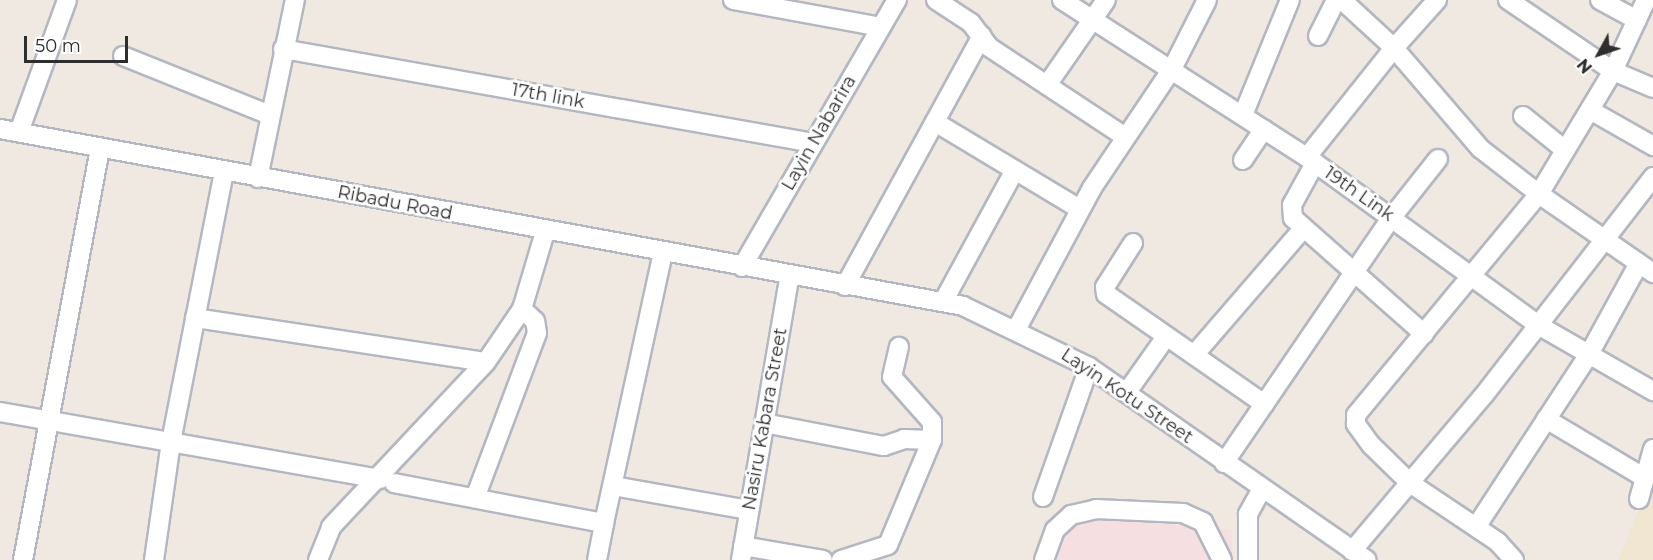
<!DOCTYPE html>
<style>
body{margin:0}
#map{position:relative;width:1653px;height:560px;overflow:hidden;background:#efe9e1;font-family:Montserrat,sans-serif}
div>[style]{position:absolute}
.education>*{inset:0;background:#f0e6d1}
.medical>*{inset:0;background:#f5dfe0}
.roads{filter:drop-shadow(2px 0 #b4b7c1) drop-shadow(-2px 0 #b4b7c1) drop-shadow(0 2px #b4b7c1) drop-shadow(0 -2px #b4b7c1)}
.minor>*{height:18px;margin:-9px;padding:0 9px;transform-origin:9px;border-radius:9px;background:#fff}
span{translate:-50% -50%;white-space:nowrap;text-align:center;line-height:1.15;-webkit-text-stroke:5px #fff;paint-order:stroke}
.street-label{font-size:18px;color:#2e2e2e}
.north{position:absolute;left:1569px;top:24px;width:60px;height:60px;-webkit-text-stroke:4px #fff;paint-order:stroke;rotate:230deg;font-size:16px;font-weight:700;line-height:24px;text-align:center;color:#2e2e2e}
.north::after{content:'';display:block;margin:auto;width:21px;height:27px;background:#2e2e2e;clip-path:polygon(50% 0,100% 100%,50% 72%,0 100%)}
.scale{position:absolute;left:24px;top:36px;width:104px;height:27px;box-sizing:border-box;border:3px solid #2e2e2e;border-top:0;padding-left:8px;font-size:18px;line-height:21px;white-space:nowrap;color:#2e2e2e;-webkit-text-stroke:4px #fff;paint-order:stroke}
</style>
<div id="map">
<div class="education">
<i style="clip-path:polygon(1653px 468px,1653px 560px,1618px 560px,1628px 537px)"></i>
</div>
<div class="medical">
<i style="clip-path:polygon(1052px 514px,1231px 530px,1233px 560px,1044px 560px)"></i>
</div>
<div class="roads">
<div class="minor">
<i style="left:733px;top:0;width:150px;rotate:10.3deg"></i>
<i style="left:936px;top:0;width:42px;rotate:33.3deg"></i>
<i style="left:971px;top:23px;width:30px;rotate:53deg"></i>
<i style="left:989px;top:47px;width:162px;rotate:33.4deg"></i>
<i style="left:1062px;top:0;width:291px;rotate:32.7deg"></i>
<i style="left:1307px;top:157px;width:286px;rotate:36deg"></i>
<i style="left:1538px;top:325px;width:133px;rotate:29.9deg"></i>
<i style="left:1437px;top:0;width:64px;rotate:131.9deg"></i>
<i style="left:1394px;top:48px;width:133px;rotate:49.3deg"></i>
<i style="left:1481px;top:149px;width:73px;rotate:37.8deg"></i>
<i style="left:1539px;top:194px;width:144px;rotate:-59deg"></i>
<i style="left:1613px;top:71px;width:127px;rotate:-145.9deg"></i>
<i style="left:1600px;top:0;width:42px;rotate:28.4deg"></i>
<i style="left:1646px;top:0;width:78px;rotate:114.9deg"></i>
<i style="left:1613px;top:71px;width:43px;rotate:23deg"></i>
<i style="left:1318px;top:36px;width:40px;rotate:-63.4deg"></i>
<i style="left:283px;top:49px;width:538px;rotate:10.06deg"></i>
<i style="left:123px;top:56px;width:158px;rotate:21.9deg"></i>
<i style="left:1047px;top:85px;width:103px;rotate:-55.2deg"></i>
<i style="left:1590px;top:110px;width:73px;rotate:29.7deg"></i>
<i style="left:1243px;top:115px;width:124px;rotate:-67.8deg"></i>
<i style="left:1523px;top:116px;width:54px;rotate:39deg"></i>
<i style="left:935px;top:122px;width:169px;rotate:31deg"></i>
<i style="left:0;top:129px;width:979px;rotate:10.41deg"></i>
<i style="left:963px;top:306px;width:140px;rotate:25.8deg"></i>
<i style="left:1089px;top:367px;width:338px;rotate:34.8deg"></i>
<i style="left:19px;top:132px;width:140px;rotate:-70deg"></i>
<i style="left:1307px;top:157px;width:139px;rotate:-51.4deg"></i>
<i style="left:1394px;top:48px;width:71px;rotate:-137.3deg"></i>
<i style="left:1243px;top:160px;width:37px;rotate:-56deg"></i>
<i style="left:1315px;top:163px;width:48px;rotate:118.7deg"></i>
<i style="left:1292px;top:205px;width:13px;rotate:86deg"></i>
<i style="left:1293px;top:218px;width:175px;rotate:41.5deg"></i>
<i style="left:258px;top:178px;width:182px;rotate:-78.3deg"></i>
<i style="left:1133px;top:243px;width:52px;rotate:122.5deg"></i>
<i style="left:1105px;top:287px;width:7px;rotate:82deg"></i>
<i style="left:1106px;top:294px;width:193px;rotate:34.8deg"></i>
<i style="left:742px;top:267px;width:309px;rotate:-59.9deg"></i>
<i style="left:845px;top:286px;width:285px;rotate:-61.3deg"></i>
<i style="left:943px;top:302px;width:150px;rotate:-61.4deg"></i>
<i style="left:195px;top:318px;width:294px;rotate:8.6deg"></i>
<i style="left:1017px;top:328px;width:159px;rotate:-61.8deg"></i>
<i style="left:1092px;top:188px;width:143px;rotate:-56.1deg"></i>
<i style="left:1172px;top:69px;width:77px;rotate:-63.1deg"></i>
<i style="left:1194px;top:355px;width:165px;rotate:-49.2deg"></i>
<i style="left:1127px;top:392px;width:67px;rotate:-54.7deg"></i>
<i style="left:0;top:412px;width:386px;rotate:10deg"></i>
<i style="left:1546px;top:419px;width:115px;rotate:30.8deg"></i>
<i style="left:764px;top:423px;width:122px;rotate:10.9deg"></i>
<i style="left:884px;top:446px;width:21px;rotate:-19deg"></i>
<i style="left:904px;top:439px;width:28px;rotate:2deg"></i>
<i style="left:1224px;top:463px;width:298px;rotate:-55.7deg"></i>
<i style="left:1392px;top:217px;width:74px;rotate:-51.6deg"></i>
<i style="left:394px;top:483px;width:214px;rotate:10.8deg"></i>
<i style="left:604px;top:523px;width:276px;rotate:-77.7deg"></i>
<i style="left:613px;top:486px;width:138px;rotate:10deg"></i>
<i style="left:1043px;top:497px;width:138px;rotate:-70.5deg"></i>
<i style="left:475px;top:498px;width:176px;rotate:-69.4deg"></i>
<i style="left:537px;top:333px;width:12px;rotate:-99deg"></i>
<i style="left:535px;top:321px;width:18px;rotate:-137deg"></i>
<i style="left:1639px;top:499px;width:52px;rotate:-74.4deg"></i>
<i style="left:1476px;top:527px;width:204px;rotate:-56.8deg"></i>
<i style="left:1588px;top:356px;width:104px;rotate:-61.2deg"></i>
<i style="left:743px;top:546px;width:81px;rotate:9.9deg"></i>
<i style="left:1352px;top:551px;width:204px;rotate:-49.8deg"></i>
<i style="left:1484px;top:395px;width:276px;rotate:-52.2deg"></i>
<i style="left:23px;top:560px;width:419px;rotate:-79.4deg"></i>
<i style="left:154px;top:560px;width:119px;rotate:-81.8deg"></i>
<i style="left:171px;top:442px;width:275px;rotate:-78.9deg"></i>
<i style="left:318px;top:560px;width:35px;rotate:-68deg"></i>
<i style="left:331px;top:527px;width:226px;rotate:-46.8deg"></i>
<i style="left:486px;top:362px;width:64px;rotate:-55.8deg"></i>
<i style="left:522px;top:309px;width:80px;rotate:-73.4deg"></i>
<i style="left:597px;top:560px;width:38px;rotate:-79deg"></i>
<i style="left:741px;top:560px;width:286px;rotate:-80.3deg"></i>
<i style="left:841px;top:560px;width:49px;rotate:-17.7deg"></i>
<i style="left:888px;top:545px;width:114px;rotate:-67.3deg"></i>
<i style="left:932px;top:440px;width:18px;rotate:-90deg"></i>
<i style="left:932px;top:422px;width:60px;rotate:-131.6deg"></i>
<i style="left:892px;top:377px;width:31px;rotate:-77deg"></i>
<i style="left:1044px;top:560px;width:32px;rotate:-70deg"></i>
<i style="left:1055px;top:530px;width:22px;rotate:-43deg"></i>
<i style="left:1071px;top:515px;width:26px;rotate:-13deg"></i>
<i style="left:1096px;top:509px;width:87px;rotate:2.6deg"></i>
<i style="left:1183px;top:513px;width:22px;rotate:24deg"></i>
<i style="left:1203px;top:522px;width:42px;rotate:63.4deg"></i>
<i style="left:1248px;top:560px;width:46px;rotate:-90deg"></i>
<i style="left:1248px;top:514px;width:26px;rotate:-61deg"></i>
<i style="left:1514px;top:560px;width:24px;rotate:-132deg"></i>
<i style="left:1498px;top:542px;width:106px;rotate:-146.2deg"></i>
<i style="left:1410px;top:483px;width:54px;rotate:-135.7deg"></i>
<i style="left:1371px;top:445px;width:26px;rotate:-126deg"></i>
<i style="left:1356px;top:424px;width:9px;rotate:-90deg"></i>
<i style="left:1356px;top:415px;width:287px;rotate:-50.4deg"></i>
<i style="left:1539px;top:194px;width:139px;rotate:34.7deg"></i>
</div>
</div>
<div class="street-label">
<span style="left:548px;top:96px;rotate:10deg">17th link</span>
<span style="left:819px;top:133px;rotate:-60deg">Layin Nabarira</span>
<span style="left:1359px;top:194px;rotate:35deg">19th Link</span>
<span style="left:395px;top:203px;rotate:11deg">Ribadu Road</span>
<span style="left:1127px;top:396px;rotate:34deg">Layin Kotu Street</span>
<span style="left:765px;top:419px;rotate:-80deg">Nasiru Kabara Street</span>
</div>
<div class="north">N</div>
<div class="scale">50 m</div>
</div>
